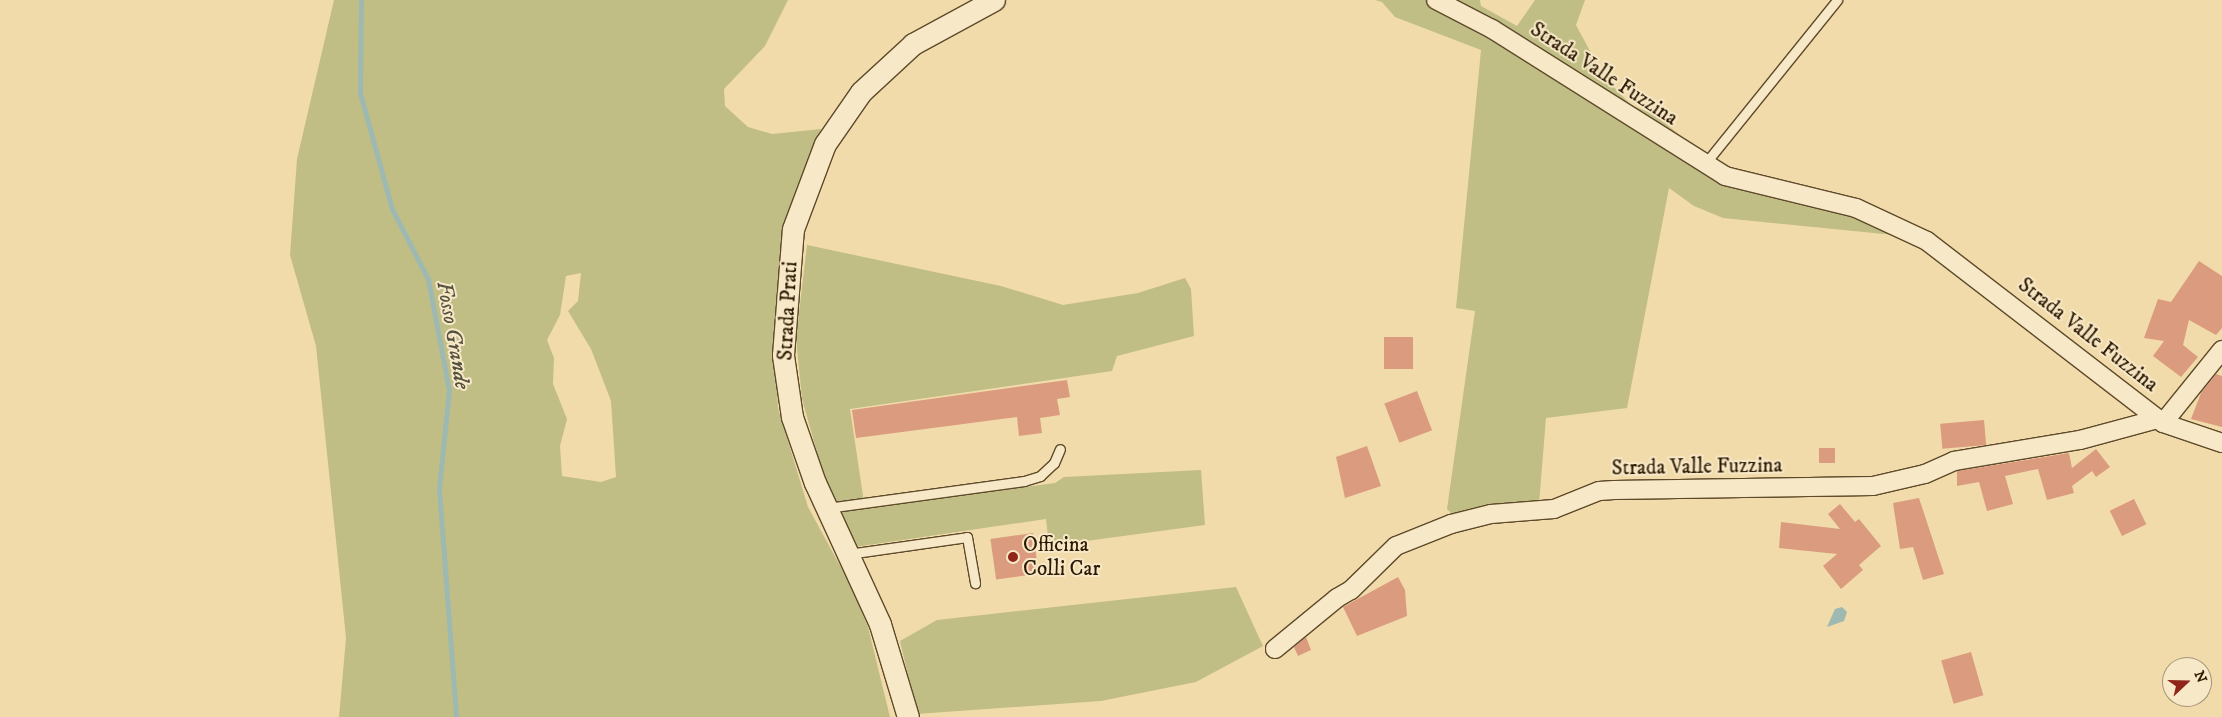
<!DOCTYPE html>
<style>
body{margin:0}
#map{position:relative;width:2222px;height:717px;overflow:hidden;background:#f2dbaa;font-family:"IM FELL DW Pica",serif}
div>[style]{position:absolute}
.green>*{inset:0;background:#c0be85}
.water>*{inset:0;background:#9db9b1}
.stream>*{height:5px;margin:-2.5px;padding:0 2.5px;transform-origin:2.5px;border-radius:2.5px;background:#9db9b1}
.building>*{inset:0;background:#da9b7e;transform-origin:0 0}
.roads{filter:drop-shadow(1px 0 #5e4a2a) drop-shadow(-1px 0 #5e4a2a) drop-shadow(0 1px #5e4a2a) drop-shadow(0 -1px #5e4a2a)}
.service>*{height:9px;margin:-4.5px;padding:0 4.5px;transform-origin:4.5px;border-radius:4.5px;background:#f7e8c8}
.minor>*{height:18px;margin:-9px;padding:0 9px;transform-origin:9px;border-radius:9px;background:#f7e8c8}
.tertiary>*{height:21px;margin:-10.5px;padding:0 10.5px;transform-origin:10.5px;border-radius:10.5px;background:#f7e8c8}
.dots>*{width:14px;height:14px;translate:-50% -50%;box-sizing:border-box;border:2px solid #f7e8c8;border-radius:50%}
span{translate:-50% -50%;white-space:nowrap;text-align:center;line-height:1.15;-webkit-text-stroke:4px #f7e8c8;paint-order:stroke}
.street-label{font-size:21px;color:#2c1900}
.poi-label{font-size:21px;color:#2c1900}
.left{translate:0 -50%;text-align:left}
.water-label{font-size:22px;color:#54513e;font-style:italic}
.north{position:absolute;left:2162px;top:657px;width:50px;height:50px;box-sizing:border-box;background:#f7e8c8;border:1px solid #a69578;border-radius:50%;rotate:69deg;font-size:14px;font-weight:700;line-height:20px;text-align:center;color:#2c1900}
.north::after{content:'';display:block;margin:auto;width:18px;height:22px;background:#8f2418;clip-path:polygon(50% 0,100% 100%,50% 72%,0 100%)}
</style>
<div id="map">
<div class="green">
<i style="clip-path:polygon(evenodd,334px 0,788px 0,765px 46px,724px 89px,725px 106px,748px 127px,772px 134px,821px 129px,796px 189px,781px 271px,774px 331px,778px 408px,808px 507px,850px 584px,868px 627px,890px 717px,339px 717px,346px 638px,316px 346px,290px 255px,297px 159px,334px 0,581px 273px,578px 301px,568px 311px,591px 349px,611px 401px,616px 477px,601px 482px,562px 476px,560px 446px,567px 419px,553px 384px,554px 358px,547px 340px,560px 315px,566px 276px,581px 273px)"></i>
<i style="clip-path:polygon(1375px 0,1480px 0,1481px 6px,1517px 26px,1535px 0,1585px 0,1576px 25px,1604px 77px,1631px 105px,1656px 115px,1713px 164px,1869px 204px,1906px 223px,1904px 236px,1723px 218px,1694px 206px,1669px 188px,1627px 408px,1546px 418px,1539px 504px,1454px 516px,1447px 509px,1475px 311px,1456px 308px,1481px 50px,1395px 17px,1382px 2px)"></i>
<i style="clip-path:polygon(807px 245px,1001px 286px,1063px 305px,1138px 293px,1185px 278px,1191px 289px,1194px 336px,1117px 356px,1112px 371px,850px 409px,865px 509px,1055px 483px,1064px 477px,1201px 470px,1205px 525px,1049px 546px,1046px 519px,855px 547px,825px 481px,802px 399px,796px 338px)"></i>
<i style="clip-path:polygon(1236px 587px,1263px 646px,1196px 682px,1101px 701px,917px 714px,900px 641px,937px 620px)"></i>
</div>
<div class="water">
<i style="clip-path:polygon(1842px 607px,1847px 612px,1844px 621px,1827px 627px,1835px 609px)"></i>
</div>
<div class="stream">
<i style="left:361px;top:0;width:93px;rotate:90.6deg"></i>
<i style="left:360px;top:93px;width:120px;rotate:74.6deg"></i>
<i style="left:392px;top:209px;width:79px;rotate:62.8deg"></i>
<i style="left:428px;top:279px;width:113px;rotate:79.3deg"></i>
<i style="left:449px;top:390px;width:100px;rotate:95.8deg"></i>
<i style="left:439px;top:489px;width:229px;rotate:85.7deg"></i>
</div>
<div class="building">
<i style="clip-path:polygon(2199px 261px,2222px 276px,2222px 328px,2216px 335px,2189px 320px,2183px 345px,2198px 357px,2181px 377px,2153px 356px,2164px 341px,2144px 338px,2158px 299px,2171px 302px)"></i>
<i style="left:1384px;top:337px;width:29px;height:32px"></i>
<i style="clip-path:polygon(2216px 374px,2222px 376px,2222px 427px,2191px 419px,2201px 393px)"></i>
<i style="clip-path:polygon(1067px 380px,1070px 397px,1057px 399px,1060px 415px,1040px 418px,1042px 433px,1019px 436px,1017px 417px,856px 438px,852px 410px)"></i>
<i style="left:1417px;top:391px;width:42px;height:35px;rotate:69deg"></i>
<i style="left:1984px;top:420px;width:25px;height:44px;rotate:85deg"></i>
<i style="clip-path:polygon(1367px 446px,1381px 486px,1345px 498px,1336px 457px)"></i>
<i style="left:1819px;top:448px;width:16px;height:15px"></i>
<i style="clip-path:polygon(2096px 449px,2110px 467px,2096px 477px,2092px 471px,2072px 486px,2074px 493px,2047px 500px,2038px 469px,2005px 476px,2013px 504px,1987px 511px,1979px 482px,1957px 486px,1957px 471px,2069px 453px,2072px 468px)"></i>
<i style="clip-path:polygon(1919px 498px,1944px 574px,1923px 580px,1913px 547px,1900px 549px,1893px 503px)"></i>
<i style="left:2134px;top:499px;width:28px;height:27px;rotate:64deg"></i>
<i style="clip-path:polygon(1840px 504px,1855px 522px,1859px 519px,1881px 546px,1859px 565px,1863px 570px,1841px 589px,1823px 566px,1837px 554px,1779px 548px,1781px 522px,1840px 529px,1828px 514px)"></i>
<i style="left:1033px;top:533px;width:41px;height:43px;rotate:82deg"></i>
<i style="clip-path:polygon(1398px 577px,1405px 590px,1407px 616px,1357px 636px,1343px 607px)"></i>
<i style="clip-path:polygon(1306px 637px,1311px 650px,1298px 656px,1294px 647px)"></i>
<i style="left:1971px;top:652px;width:45px;height:31px;rotate:74deg"></i>
</div>
<div class="roads">
<div class="service">
<i style="left:1704px;top:165px;width:212px;rotate:-51.1deg"></i>
<i style="left:827px;top:508px;width:199px;rotate:-7.8deg"></i>
<i style="left:1024px;top:481px;width:17px;rotate:-17deg"></i>
<i style="left:1040px;top:476px;width:19px;rotate:-43deg"></i>
<i style="left:1054px;top:463px;width:15px;rotate:-67deg"></i>
<i style="left:848px;top:554px;width:120px;rotate:-8.1deg"></i>
<i style="left:967px;top:537px;width:47px;rotate:80.1deg"></i>
</div>
<div class="minor">
<i style="left:1436px;top:0;width:63px;rotate:27.4deg"></i>
<i style="left:1492px;top:29px;width:275px;rotate:32.2deg"></i>
<i style="left:1725px;top:176px;width:135px;rotate:13.7deg"></i>
<i style="left:1856px;top:208px;width:78px;rotate:24.9deg"></i>
<i style="left:1927px;top:241px;width:298px;rotate:37.6deg"></i>
<i style="left:2163px;top:423px;width:62px;rotate:18.7deg"></i>
<i style="left:2163px;top:423px;width:94px;rotate:-51.1deg"></i>
<i style="left:1275px;top:649px;width:80px;rotate:-39.4deg"></i>
<i style="left:1337px;top:598px;width:16px;rotate:-30deg"></i>
<i style="left:1351px;top:590px;width:63px;rotate:-44.4deg"></i>
<i style="left:1396px;top:546px;width:59px;rotate:-21.8deg"></i>
<i style="left:1451px;top:524px;width:41px;rotate:-14deg"></i>
<i style="left:1491px;top:514px;width:63px;rotate:-4.5deg"></i>
<i style="left:1554px;top:509px;width:48px;rotate:-21.8deg"></i>
<i style="left:1599px;top:491px;width:15px;rotate:-4deg"></i>
<i style="left:1614px;top:490px;width:259px;rotate:-0.9deg"></i>
<i style="left:1873px;top:486px;width:53px;rotate:-13deg"></i>
<i style="left:1925px;top:474px;width:32px;rotate:-24deg"></i>
<i style="left:1954px;top:461px;width:128px;rotate:-9.5deg"></i>
<i style="left:2080px;top:440px;width:81px;rotate:-15.1deg"></i>
</div>
<div class="tertiary">
<i style="left:908px;top:717px;width:97px;rotate:-106.8deg"></i>
<i style="left:880px;top:624px;width:155px;rotate:-114.7deg"></i>
<i style="left:815px;top:483px;width:70px;rotate:-109.2deg"></i>
<i style="left:792px;top:417px;width:63px;rotate:-98.3deg"></i>
<i style="left:783px;top:355px;width:126px;rotate:-85.5deg"></i>
<i style="left:793px;top:229px;width:91px;rotate:-69.4deg"></i>
<i style="left:825px;top:144px;width:63px;rotate:-55.3deg"></i>
<i style="left:861px;top:92px;width:71px;rotate:-42.7deg"></i>
<i style="left:913px;top:44px;width:92px;rotate:-28.5deg"></i>
</div>
</div>
<div class="dots">
<i style="left:1013px;top:557px;background:#8f2418"></i>
</div>
<div class="street-label">
<span style="left:1604px;top:74px;rotate:33deg">Strada Valle Fuzzina</span>
<span style="left:788px;top:311px;rotate:-87deg">Strada Prati</span>
<span style="left:2088px;top:335px;rotate:38deg">Strada Valle Fuzzina</span>
<span style="left:1697px;top:467px;rotate:-1deg">Strada Valle Fuzzina</span>
</div>
<div class="poi-label">
<span class="left" style="left:1023px;top:557px">Officina<br>Colli Car</span>
</div>
<div class="water-label">
<span style="left:453px;top:335px;rotate:80deg">Fosso Grande</span>
</div>
<div class="north">N</div>
</div>
